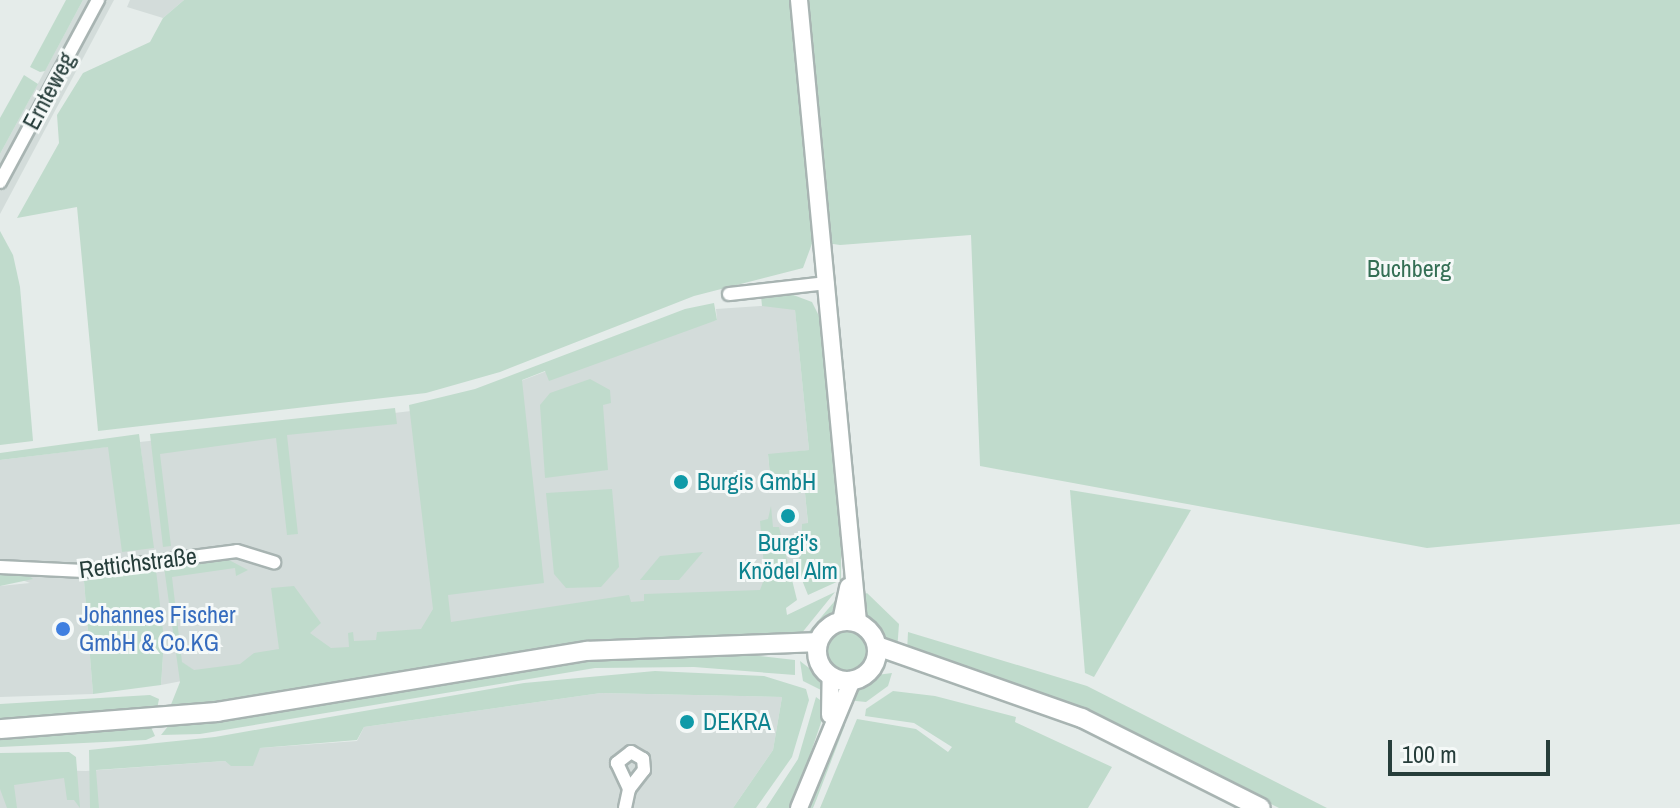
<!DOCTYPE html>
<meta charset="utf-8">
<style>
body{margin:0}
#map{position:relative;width:1680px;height:808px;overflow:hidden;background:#e5ecea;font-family:"Archivo Narrow",sans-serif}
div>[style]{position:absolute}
.built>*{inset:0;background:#d3dcda}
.green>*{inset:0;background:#c0dbcc}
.round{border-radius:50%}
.roads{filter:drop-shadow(2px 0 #a8b4b2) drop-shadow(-2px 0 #a8b4b2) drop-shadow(0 2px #a8b4b2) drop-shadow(0 -2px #a8b4b2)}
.minor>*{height:12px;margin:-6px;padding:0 6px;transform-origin:6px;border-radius:6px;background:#fff}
.tertiary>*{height:16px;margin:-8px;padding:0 8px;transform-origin:8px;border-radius:8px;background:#fff}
.secondary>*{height:18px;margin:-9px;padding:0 9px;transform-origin:9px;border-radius:9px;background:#fff}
.secondary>.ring{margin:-9px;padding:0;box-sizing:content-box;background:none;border:18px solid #fff;border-radius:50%}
.dots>*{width:22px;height:22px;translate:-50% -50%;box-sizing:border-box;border:4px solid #f5f9f8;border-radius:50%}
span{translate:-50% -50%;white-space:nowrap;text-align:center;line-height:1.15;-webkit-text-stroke:6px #f5f9f8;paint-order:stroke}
.street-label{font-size:24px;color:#263d3a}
.park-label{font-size:24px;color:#346f55}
.culture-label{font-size:24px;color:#0d838f}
.left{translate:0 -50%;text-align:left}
.shop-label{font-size:24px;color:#366cbe}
.scale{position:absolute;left:1388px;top:740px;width:162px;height:36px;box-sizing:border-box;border:4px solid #263d3a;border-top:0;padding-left:10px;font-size:24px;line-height:28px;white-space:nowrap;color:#263d3a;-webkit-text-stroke:6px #f5f9f8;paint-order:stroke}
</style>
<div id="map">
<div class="built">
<i style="clip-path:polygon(83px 0,114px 0,0 214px,0 154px)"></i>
<i style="clip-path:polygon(130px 0,184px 0,163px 18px,127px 7px)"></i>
<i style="clip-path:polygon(774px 305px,795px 309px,809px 450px,768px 455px,771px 485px,789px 484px,805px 493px,808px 524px,802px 524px,799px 564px,770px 569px,773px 601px,437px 632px,161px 685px,164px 640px,84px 581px,93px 694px,0 697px,0 586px,30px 583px,0 572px,0 460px,114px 446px,153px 548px,140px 442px,455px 406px,618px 344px,717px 320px,716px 309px)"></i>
<i style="clip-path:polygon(601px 693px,782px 697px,773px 750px,733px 808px,0 808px,0 769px,86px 771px,225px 761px,232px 766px,260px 748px,357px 741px,364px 727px)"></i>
</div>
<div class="green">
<i style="clip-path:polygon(66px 0,83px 0,45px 71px,40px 72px,30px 67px)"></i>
<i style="clip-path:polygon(184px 0,1680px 0,1680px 524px,1427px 548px,980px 466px,971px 235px,840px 245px,813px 241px,803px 268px,694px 296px,500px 372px,426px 393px,98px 431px,77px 207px,17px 218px,59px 143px,57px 115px,83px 73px,150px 42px,163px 18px)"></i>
<i style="clip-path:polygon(24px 75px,38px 84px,0 154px,0 118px)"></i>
<i style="clip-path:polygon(0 231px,13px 255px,20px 287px,33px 441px,0 445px)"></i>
<i style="clip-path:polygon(788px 293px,812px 302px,821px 320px,841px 503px,841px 580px,808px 595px,798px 570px,802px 524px,808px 523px,805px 493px,791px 493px,789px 484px,771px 486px,768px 454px,809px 450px,795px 310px,762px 306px,761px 296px)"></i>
<i style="clip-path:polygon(714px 303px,717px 320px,549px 381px,545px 371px,522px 380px,544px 583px,448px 595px,451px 622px,629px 595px,631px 602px,644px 601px,644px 594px,760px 590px,765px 577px,760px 521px,768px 519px,771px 506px,773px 527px,779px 527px,797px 600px,786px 608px,787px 615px,835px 592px,801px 634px,692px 638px,202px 708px,170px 707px,180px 682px,164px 567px,229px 560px,248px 570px,236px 576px,235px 568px,172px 577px,182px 662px,194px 670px,240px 664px,254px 653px,279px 649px,271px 588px,294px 586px,321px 623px,310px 633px,331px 648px,349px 647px,348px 633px,353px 632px,354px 641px,376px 640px,377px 632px,421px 629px,433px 609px,409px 405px,475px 389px,685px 309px)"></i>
<i style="clip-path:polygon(590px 379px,610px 390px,611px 403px,603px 405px,608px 470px,545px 478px,540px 405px,550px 393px)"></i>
<i style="clip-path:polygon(395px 408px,397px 424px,287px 435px,298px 534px,287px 535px,276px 438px,160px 454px,171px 546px,163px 547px,150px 434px)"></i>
<i style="clip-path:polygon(139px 434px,154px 548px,122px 552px,108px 447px,0 460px,0 453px)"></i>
<i style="clip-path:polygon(612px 489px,619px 567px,601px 587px,566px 588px,554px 574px,546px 493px)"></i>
<i style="clip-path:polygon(1070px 490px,1191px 510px,1094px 677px,1085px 673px)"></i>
<i style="clip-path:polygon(703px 552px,679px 580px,640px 580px,660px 556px)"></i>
<i style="clip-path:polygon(156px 570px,164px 640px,161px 685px,93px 694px,84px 581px)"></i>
<i style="clip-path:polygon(0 572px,28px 575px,33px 579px,0 586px)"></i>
<i style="clip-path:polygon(867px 593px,899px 624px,897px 651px,866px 621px,860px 597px)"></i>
<i style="clip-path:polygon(839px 596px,835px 617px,814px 636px,806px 635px)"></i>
<i class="round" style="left:826px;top:631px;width:42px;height:42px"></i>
<i style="clip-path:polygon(908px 632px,1087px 686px,1327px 808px,1279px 808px,1078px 706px,907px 652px)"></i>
<i style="clip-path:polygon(733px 653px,795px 660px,795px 675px,694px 667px,595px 668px,200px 734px,161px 735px,169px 725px,599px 657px)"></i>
<i style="clip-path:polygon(800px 661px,822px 678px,825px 692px,803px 681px)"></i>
<i style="clip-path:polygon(655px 671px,764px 676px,806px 689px,809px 700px,792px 757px,756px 808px,733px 808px,773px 750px,782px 697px,601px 693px,364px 727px,357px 740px,260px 748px,253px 766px,231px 766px,225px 761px,96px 770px,99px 808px,90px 808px,89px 750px,215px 737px,524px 683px)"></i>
<i style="clip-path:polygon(892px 673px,888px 686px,866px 702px,846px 700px,877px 675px)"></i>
<i style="clip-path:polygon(893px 691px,935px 696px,1016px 717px,1015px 722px,1112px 767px,1088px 808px,820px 808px,857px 719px,916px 729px,948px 752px,952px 747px,914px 723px,865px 716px,866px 709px)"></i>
<i style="clip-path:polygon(150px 695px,159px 699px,157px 709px,0 722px,0 704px)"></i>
<i style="clip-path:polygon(816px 697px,827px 705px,792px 808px,766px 808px,798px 759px)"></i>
<i style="clip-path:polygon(843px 717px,845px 725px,817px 798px,813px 808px,805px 808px)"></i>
<i style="clip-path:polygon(151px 727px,155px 736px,146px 740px,0 747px,0 736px)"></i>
<i style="clip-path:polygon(69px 752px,76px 757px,80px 808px,74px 800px,67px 800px,64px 778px,14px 785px,17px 808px,7px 808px,0 789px,0 753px)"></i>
</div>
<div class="roads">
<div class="minor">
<i style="left:0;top:182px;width:207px;rotate:-61.7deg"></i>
<i style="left:729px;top:294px;width:99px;rotate:-6.4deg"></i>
<i style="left:0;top:567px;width:84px;rotate:2.7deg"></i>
<i style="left:84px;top:571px;width:154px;rotate:-7.4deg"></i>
<i style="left:237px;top:551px;width:39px;rotate:17deg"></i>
<i style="left:625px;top:808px;width:19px;rotate:-78deg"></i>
<i style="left:629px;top:789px;width:24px;rotate:-52deg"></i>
<i style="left:644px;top:770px;width:11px;rotate:-95deg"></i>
<i style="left:643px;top:759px;width:14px;rotate:-150deg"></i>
<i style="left:631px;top:752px;width:18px;rotate:142deg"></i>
<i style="left:617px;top:763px;width:29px;rotate:65deg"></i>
</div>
<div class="tertiary">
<i style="left:799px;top:0;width:625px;rotate:84.58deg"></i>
<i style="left:841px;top:621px;width:35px;rotate:-78deg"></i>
<i style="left:830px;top:715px;width:39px;rotate:-89deg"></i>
<i style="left:799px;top:808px;width:139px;rotate:-67.5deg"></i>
</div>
<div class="secondary">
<i class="ring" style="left:817px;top:621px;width:42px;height:42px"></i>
<i style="left:877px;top:646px;width:217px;rotate:19.4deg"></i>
<i style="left:1082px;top:718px;width:200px;rotate:26.7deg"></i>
<i style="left:0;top:729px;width:218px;rotate:-4.5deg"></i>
<i style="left:217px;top:712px;width:375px;rotate:-9.4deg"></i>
<i style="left:587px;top:651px;width:231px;rotate:-2.2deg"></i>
</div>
</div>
<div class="dots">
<i style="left:681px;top:482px;background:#0f9aa8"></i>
<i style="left:788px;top:516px;background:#0f9aa8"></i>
<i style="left:63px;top:629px;background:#3f7fe0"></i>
<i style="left:687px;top:722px;background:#0f9aa8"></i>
</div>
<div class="street-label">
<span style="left:49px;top:91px;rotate:-62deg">Ernteweg</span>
<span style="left:138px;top:563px;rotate:-7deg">Rettichstraße</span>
</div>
<div class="park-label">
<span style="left:1409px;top:269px">Buchberg</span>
</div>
<div class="culture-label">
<span class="left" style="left:697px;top:482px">Burgis GmbH</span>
<span style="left:788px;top:557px">Burgi's<br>Knödel Alm</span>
<span class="left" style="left:703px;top:722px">DEKRA</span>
</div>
<div class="shop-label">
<span class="left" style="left:79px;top:629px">Johannes Fischer<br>GmbH &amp; Co.KG</span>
</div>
<div class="scale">100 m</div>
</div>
